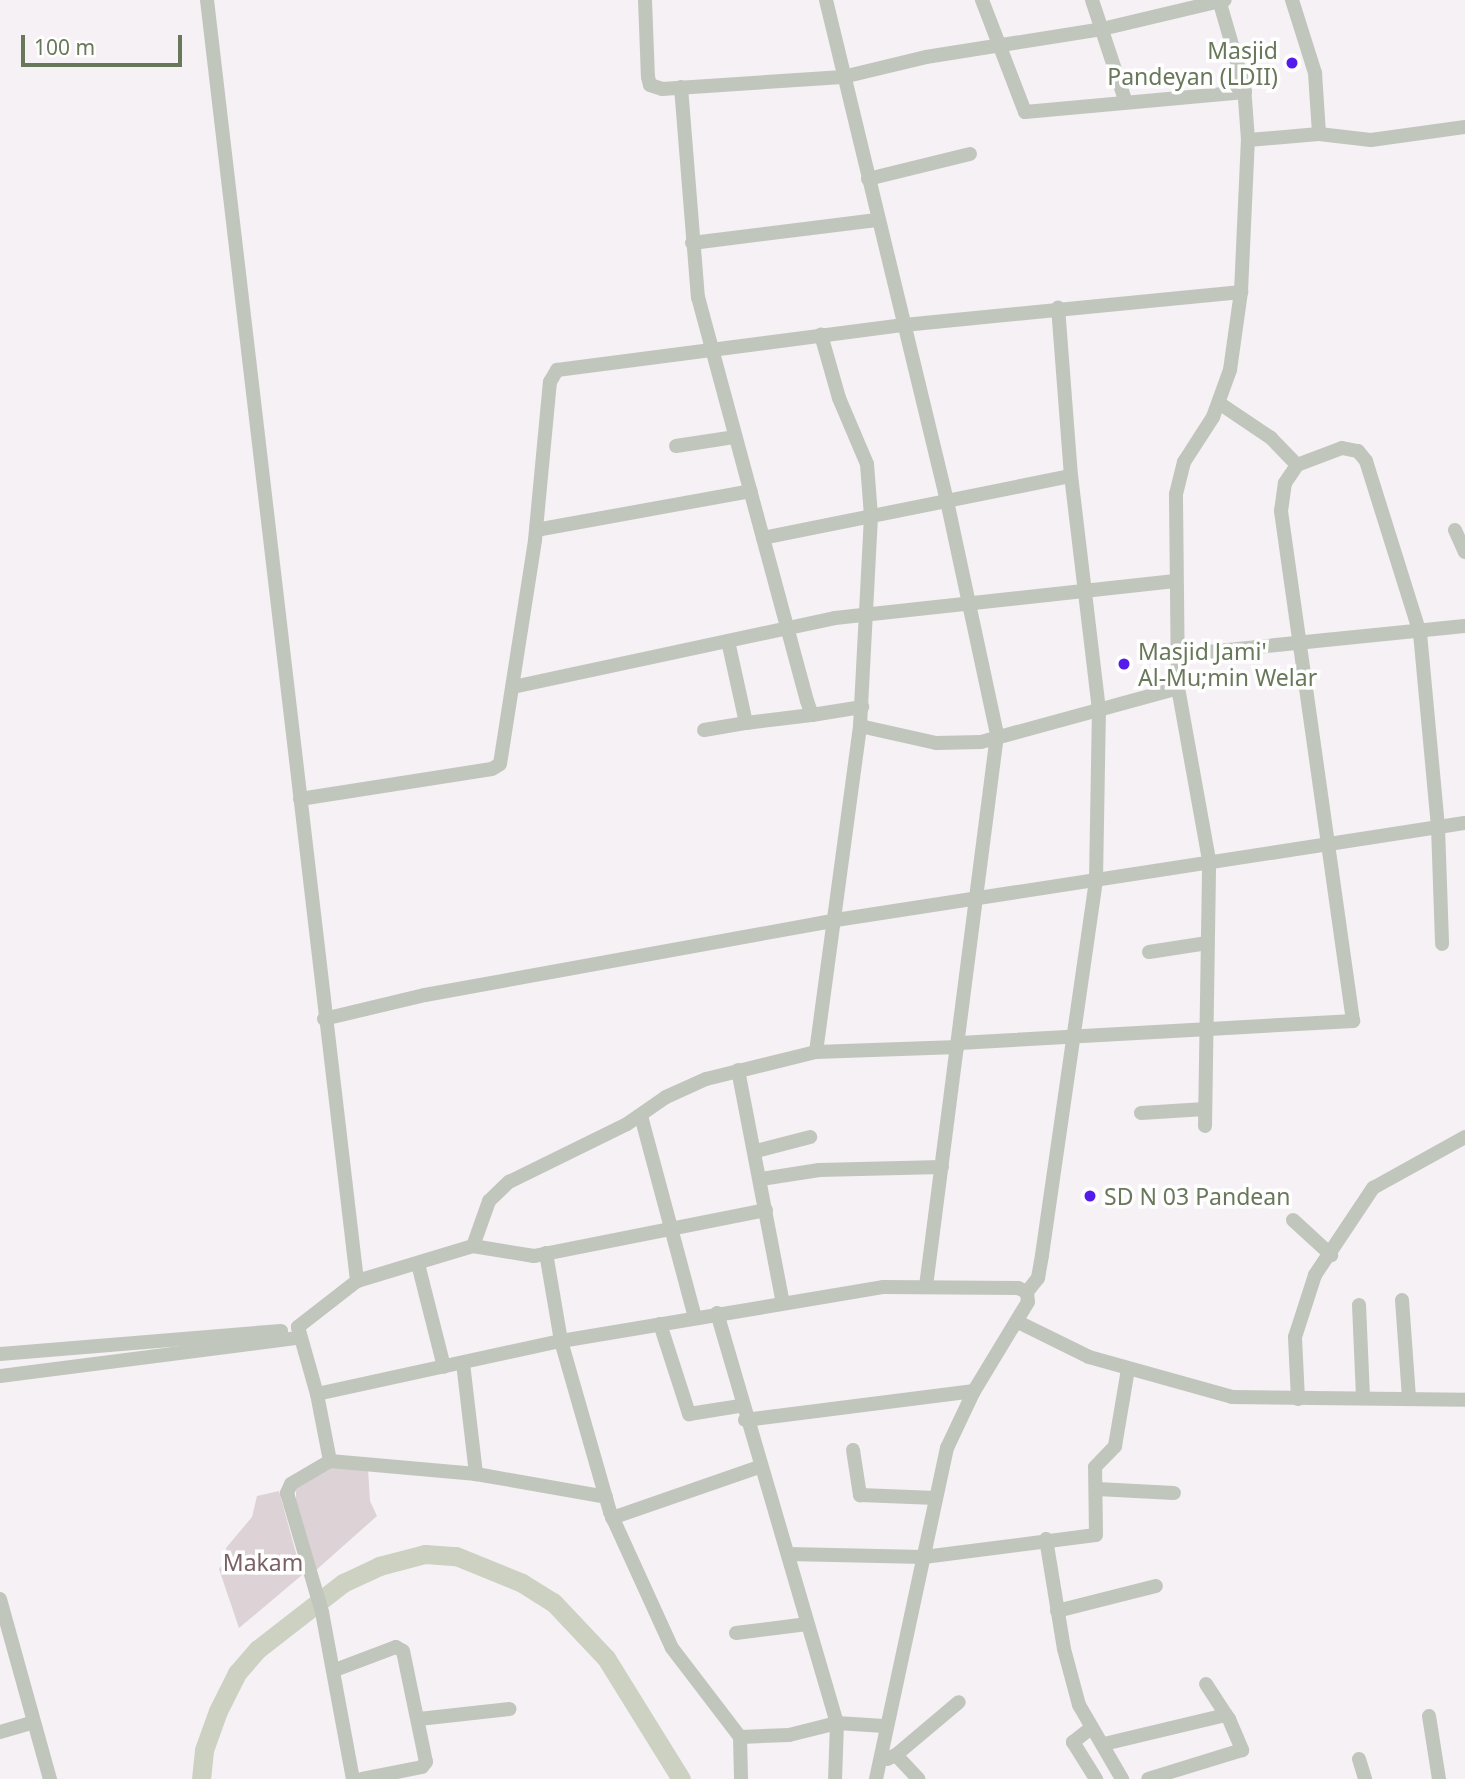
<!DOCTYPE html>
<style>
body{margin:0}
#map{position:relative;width:1465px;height:1779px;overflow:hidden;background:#f5f1f5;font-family:"Noto Sans",sans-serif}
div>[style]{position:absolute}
.green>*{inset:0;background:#ddd2d5}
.river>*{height:19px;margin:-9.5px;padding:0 9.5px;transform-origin:9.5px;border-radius:9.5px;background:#ccd1c2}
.minor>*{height:14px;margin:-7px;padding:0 7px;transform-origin:7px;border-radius:7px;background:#c1c6bd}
.dots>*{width:19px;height:19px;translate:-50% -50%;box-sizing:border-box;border:4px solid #fff;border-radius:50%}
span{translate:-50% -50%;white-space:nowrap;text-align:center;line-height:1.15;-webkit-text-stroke:7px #fff;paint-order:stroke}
.poi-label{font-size:23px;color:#69785a}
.right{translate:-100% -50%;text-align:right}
.left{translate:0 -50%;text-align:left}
.park-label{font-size:23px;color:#7b6165}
.scale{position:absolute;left:21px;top:35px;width:161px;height:32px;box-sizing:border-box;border:4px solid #69785a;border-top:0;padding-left:9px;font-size:21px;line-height:24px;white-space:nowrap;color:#69785a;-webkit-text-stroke:5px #fff;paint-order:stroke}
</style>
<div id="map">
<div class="green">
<i style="clip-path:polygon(333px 1467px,368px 1469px,370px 1501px,377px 1516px,315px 1571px,296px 1503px,296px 1488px)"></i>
<i style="clip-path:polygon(279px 1491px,302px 1575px,239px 1628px,219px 1569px,228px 1559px,226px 1548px,252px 1517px,257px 1496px)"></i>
</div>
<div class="river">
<i style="left:201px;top:1779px;width:29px;rotate:-84deg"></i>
<i style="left:204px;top:1750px;width:41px;rotate:-70.3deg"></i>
<i style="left:218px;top:1711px;width:42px;rotate:-63.4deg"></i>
<i style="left:237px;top:1673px;width:32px;rotate:-49deg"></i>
<i style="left:258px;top:1649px;width:108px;rotate:-37.8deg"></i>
<i style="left:343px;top:1583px;width:40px;rotate:-25deg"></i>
<i style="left:379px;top:1566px;width:48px;rotate:-14.6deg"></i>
<i style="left:425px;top:1554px;width:31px;rotate:4deg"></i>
<i style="left:456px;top:1556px;width:71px;rotate:22.2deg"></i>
<i style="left:522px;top:1583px;width:36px;rotate:32deg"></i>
<i style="left:553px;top:1602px;width:77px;rotate:46.6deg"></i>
<i style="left:606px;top:1658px;width:142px;rotate:58.2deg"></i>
</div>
<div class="minor">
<i style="left:207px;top:0;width:1290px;rotate:83.32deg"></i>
<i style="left:645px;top:0;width:77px;rotate:87.8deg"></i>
<i style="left:648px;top:77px;width:8px;rotate:76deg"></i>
<i style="left:650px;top:85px;width:13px;rotate:18deg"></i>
<i style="left:662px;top:89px;width:181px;rotate:-3.8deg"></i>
<i style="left:843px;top:77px;width:85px;rotate:-13.5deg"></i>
<i style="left:926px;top:57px;width:178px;rotate:-9deg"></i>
<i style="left:1102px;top:29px;width:126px;rotate:-13.3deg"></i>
<i style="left:826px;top:0;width:515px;rotate:76.42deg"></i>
<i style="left:947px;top:501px;width:239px;rotate:77.9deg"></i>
<i style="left:997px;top:735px;width:556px;rotate:97.34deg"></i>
<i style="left:982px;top:0;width:120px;rotate:69deg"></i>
<i style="left:1025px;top:112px;width:221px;rotate:-5.2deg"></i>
<i style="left:1092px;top:0;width:105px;rotate:71.7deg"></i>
<i style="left:1292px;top:0;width:77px;rotate:72.5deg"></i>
<i style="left:1315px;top:73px;width:61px;rotate:86.2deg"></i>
<i style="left:681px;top:87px;width:211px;rotate:85.4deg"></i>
<i style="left:698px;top:297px;width:418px;rotate:74.9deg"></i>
<i style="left:807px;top:701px;width:15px;rotate:70deg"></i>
<i style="left:812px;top:715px;width:51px;rotate:-9.1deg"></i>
<i style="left:1248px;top:140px;width:71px;rotate:-4.8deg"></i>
<i style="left:1319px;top:134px;width:52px;rotate:6.6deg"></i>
<i style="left:1371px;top:140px;width:95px;rotate:-7.9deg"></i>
<i style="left:868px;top:179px;width:105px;rotate:-13.8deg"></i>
<i style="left:692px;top:243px;width:186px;rotate:-7.1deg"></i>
<i style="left:1219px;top:403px;width:63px;rotate:33.9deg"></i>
<i style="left:1271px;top:438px;width:37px;rotate:46deg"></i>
<i style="left:676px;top:446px;width:60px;rotate:-8.7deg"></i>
<i style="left:536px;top:530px;width:218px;rotate:-10.3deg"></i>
<i style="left:1455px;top:530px;width:24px;rotate:66deg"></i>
<i style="left:763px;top:538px;width:314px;rotate:-11.4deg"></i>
<i style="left:728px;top:641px;width:84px;rotate:77.6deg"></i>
<i style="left:746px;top:723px;width:66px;rotate:-6.9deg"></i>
<i style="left:1178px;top:655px;width:288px;rotate:-5.8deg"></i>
<i style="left:513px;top:687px;width:329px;rotate:-12.1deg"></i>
<i style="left:835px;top:618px;width:342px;rotate:-6.2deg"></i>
<i style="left:860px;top:726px;width:78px;rotate:12.6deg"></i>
<i style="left:936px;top:743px;width:45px;rotate:-1.3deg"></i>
<i style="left:981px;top:742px;width:204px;rotate:-15.3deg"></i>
<i style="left:704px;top:730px;width:43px;rotate:-9.5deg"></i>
<i style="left:300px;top:799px;width:194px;rotate:-8.9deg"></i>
<i style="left:492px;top:769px;width:9px;rotate:-32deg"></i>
<i style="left:500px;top:764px;width:227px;rotate:-81.1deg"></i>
<i style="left:535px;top:540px;width:159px;rotate:-84.6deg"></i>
<i style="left:550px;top:382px;width:14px;rotate:-60deg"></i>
<i style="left:557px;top:370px;width:350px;rotate:-7.4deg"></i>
<i style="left:904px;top:325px;width:339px;rotate:-5.6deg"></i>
<i style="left:1241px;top:292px;width:152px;rotate:-87.4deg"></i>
<i style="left:1248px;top:140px;width:54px;rotate:-94.2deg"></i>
<i style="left:1244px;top:86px;width:90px;rotate:-106.2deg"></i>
<i style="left:1149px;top:952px;width:59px;rotate:-8.8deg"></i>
<i style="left:324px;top:1019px;width:104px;rotate:-13.4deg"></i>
<i style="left:425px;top:995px;width:418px;rotate:-10.3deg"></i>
<i style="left:836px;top:920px;width:636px;rotate:-8.77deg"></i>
<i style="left:959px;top:1043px;width:395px;rotate:-3.2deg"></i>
<i style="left:1353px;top:1021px;width:515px;rotate:-98.04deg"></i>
<i style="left:1281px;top:511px;width:28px;rotate:-82deg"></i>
<i style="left:1285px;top:483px;width:22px;rotate:-56deg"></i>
<i style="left:1297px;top:465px;width:48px;rotate:-20.7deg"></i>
<i style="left:1342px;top:448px;width:16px;rotate:11deg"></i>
<i style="left:1358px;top:451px;width:13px;rotate:51deg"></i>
<i style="left:1366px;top:461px;width:180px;rotate:72.6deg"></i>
<i style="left:1420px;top:633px;width:195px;rotate:84.7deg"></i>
<i style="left:1438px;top:827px;width:117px;rotate:88deg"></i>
<i style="left:816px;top:1052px;width:329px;rotate:-82.3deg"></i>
<i style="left:860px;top:726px;width:210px;rotate:-87deg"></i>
<i style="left:871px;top:516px;width:52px;rotate:-94.4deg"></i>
<i style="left:867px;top:464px;width:72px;rotate:-113deg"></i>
<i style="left:839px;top:398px;width:66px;rotate:-105.9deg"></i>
<i style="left:738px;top:1070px;width:237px;rotate:79.1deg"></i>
<i style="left:1141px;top:1113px;width:64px;rotate:-3.6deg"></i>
<i style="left:641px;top:1116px;width:208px;rotate:75deg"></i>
<i style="left:1205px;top:1126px;width:266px;rotate:-89.1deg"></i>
<i style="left:1209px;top:860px;width:175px;rotate:-100.2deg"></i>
<i style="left:1178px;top:688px;width:194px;rotate:-90.6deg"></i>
<i style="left:1176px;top:494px;width:33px;rotate:-76deg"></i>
<i style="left:1184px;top:462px;width:54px;rotate:-57.2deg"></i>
<i style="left:1213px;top:417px;width:50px;rotate:-70.1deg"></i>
<i style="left:1230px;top:370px;width:79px;rotate:-82deg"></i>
<i style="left:756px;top:1151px;width:56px;rotate:-14.5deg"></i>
<i style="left:761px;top:1179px;width:59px;rotate:-8.8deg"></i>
<i style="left:819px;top:1170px;width:123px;rotate:-1.4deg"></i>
<i style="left:766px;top:1210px;width:237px;rotate:168.8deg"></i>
<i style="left:534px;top:1256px;width:62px;rotate:-170.7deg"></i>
<i style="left:473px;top:1246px;width:121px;rotate:163.2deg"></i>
<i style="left:357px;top:1281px;width:75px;rotate:142.1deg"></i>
<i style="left:298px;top:1327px;width:70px;rotate:74.2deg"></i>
<i style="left:317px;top:1394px;width:250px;rotate:-12.3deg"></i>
<i style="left:561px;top:1341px;width:326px;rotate:-9.5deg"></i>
<i style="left:883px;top:1287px;width:135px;rotate:0.4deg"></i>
<i style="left:1018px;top:1288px;width:10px;rotate:24deg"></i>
<i style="left:1293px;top:1220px;width:52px;rotate:42.6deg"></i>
<i style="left:473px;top:1246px;width:48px;rotate:-70.4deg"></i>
<i style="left:489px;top:1201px;width:28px;rotate:-44deg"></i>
<i style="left:509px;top:1182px;width:131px;rotate:-26.2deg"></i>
<i style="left:627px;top:1124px;width:47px;rotate:-34.7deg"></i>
<i style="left:666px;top:1097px;width:44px;rotate:-24.2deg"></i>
<i style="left:706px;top:1079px;width:113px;rotate:-13.8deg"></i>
<i style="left:816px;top:1052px;width:142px;rotate:-2deg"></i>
<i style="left:546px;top:1253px;width:89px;rotate:80.3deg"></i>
<i style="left:561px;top:1341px;width:178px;rotate:74deg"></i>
<i style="left:610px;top:1512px;width:149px;rotate:65.5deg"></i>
<i style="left:672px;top:1648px;width:112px;rotate:52.6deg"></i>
<i style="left:740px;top:1737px;width:49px;rotate:-2.3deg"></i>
<i style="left:789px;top:1735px;width:49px;rotate:-14deg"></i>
<i style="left:837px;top:1723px;width:56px;rotate:92deg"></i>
<i style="left:418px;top:1264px;width:106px;rotate:75.8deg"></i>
<i style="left:1027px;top:1292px;width:18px;rotate:-52deg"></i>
<i style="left:1038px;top:1278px;width:23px;rotate:-80deg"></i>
<i style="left:1042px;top:1255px;width:379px;rotate:-81.8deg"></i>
<i style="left:1096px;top:880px;width:170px;rotate:-89deg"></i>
<i style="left:1099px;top:710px;width:236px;rotate:-96.8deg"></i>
<i style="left:1071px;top:476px;width:169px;rotate:-94.4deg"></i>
<i style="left:1402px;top:1300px;width:98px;rotate:85.9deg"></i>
<i style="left:1359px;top:1305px;width:92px;rotate:87.5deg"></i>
<i style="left:717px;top:1313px;width:427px;rotate:73.7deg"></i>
<i style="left:837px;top:1723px;width:47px;rotate:3.7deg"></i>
<i style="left:1018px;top:1322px;width:79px;rotate:26.2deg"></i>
<i style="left:1089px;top:1357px;width:148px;rotate:15.6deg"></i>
<i style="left:1232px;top:1397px;width:233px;rotate:0.7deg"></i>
<i style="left:660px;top:1324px;width:95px;rotate:72.1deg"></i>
<i style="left:689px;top:1414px;width:52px;rotate:-8.9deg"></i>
<i style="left:0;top:1354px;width:282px;rotate:-4.7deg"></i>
<i style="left:463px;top:1363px;width:112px;rotate:83.3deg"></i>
<i style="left:0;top:1376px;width:300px;rotate:-7.3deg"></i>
<i style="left:317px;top:1394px;width:68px;rotate:79deg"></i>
<i style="left:330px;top:1461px;width:45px;rotate:149.5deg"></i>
<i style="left:291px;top:1484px;width:10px;rotate:114deg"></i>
<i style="left:287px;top:1493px;width:124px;rotate:73.6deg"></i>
<i style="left:322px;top:1612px;width:170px;rotate:79.5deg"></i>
<i style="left:1298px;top:1399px;width:62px;rotate:-92.8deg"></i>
<i style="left:1295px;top:1337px;width:65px;rotate:-72.1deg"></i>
<i style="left:1315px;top:1275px;width:105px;rotate:-56.3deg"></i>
<i style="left:1373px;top:1188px;width:105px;rotate:-29deg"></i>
<i style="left:745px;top:1420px;width:231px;rotate:-7.2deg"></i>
<i style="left:853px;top:1450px;width:46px;rotate:81.2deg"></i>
<i style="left:860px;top:1495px;width:76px;rotate:2.3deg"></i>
<i style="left:330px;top:1461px;width:147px;rotate:5.1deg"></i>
<i style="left:476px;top:1474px;width:132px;rotate:10deg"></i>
<i style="left:1097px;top:1489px;width:77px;rotate:3deg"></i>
<i style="left:612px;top:1518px;width:156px;rotate:-19.1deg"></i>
<i style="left:1046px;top:1539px;width:111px;rotate:80.7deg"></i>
<i style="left:1064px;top:1649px;width:58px;rotate:75deg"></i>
<i style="left:1079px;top:1705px;width:86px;rotate:59.8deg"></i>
<i style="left:788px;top:1554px;width:136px;rotate:1.3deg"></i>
<i style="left:924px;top:1557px;width:173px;rotate:-7.3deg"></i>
<i style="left:1096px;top:1535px;width:68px;rotate:-90.8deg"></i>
<i style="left:1095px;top:1467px;width:29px;rotate:-46deg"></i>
<i style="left:1115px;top:1446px;width:78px;rotate:-80.4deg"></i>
<i style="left:0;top:1599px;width:187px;rotate:74.5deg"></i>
<i style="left:1057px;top:1611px;width:102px;rotate:-14.2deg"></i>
<i style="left:736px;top:1633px;width:72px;rotate:-7.2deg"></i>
<i style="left:335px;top:1670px;width:65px;rotate:-20.7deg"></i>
<i style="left:396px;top:1647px;width:8px;rotate:30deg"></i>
<i style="left:403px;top:1651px;width:113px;rotate:78.3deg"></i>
<i style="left:426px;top:1762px;width:6px;rotate:129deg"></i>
<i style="left:422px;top:1767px;width:61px;rotate:168.7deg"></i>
<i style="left:1206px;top:1684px;width:37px;rotate:57deg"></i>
<i style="left:1429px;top:1716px;width:64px;rotate:81deg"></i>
<i style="left:419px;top:1719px;width:91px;rotate:-6.3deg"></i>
<i style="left:1091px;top:1728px;width:23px;rotate:142deg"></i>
<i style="left:1073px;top:1742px;width:44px;rotate:58.1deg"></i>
<i style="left:0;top:1732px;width:35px;rotate:-16deg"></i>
<i style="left:740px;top:1737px;width:42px;rotate:88.6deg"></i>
<i style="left:1104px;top:1744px;width:125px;rotate:-13.4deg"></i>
<i style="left:1226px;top:1715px;width:5px;rotate:53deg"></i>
<i style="left:1229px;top:1719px;width:34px;rotate:67deg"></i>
<i style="left:1242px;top:1750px;width:98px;rotate:162.9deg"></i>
<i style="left:896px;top:1755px;width:82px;rotate:-40.1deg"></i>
<i style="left:887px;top:1759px;width:10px;rotate:-24deg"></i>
<i style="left:896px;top:1755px;width:33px;rotate:47deg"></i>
<i style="left:1359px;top:1759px;width:21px;rotate:73deg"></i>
<i style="left:876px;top:1779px;width:339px;rotate:-77.9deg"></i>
<i style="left:947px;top:1448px;width:63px;rotate:-64.7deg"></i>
<i style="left:974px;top:1391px;width:104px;rotate:-58.8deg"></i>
<i style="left:1028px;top:1302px;width:10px;rotate:-96deg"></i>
</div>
<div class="dots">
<i style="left:1292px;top:63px;background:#551aec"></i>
<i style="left:1124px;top:664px;background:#551aec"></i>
<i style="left:1090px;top:1196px;background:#551aec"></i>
</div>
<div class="poi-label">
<span class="right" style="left:1278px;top:63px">Masjid<br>Pandeyan (LDII)</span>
<span class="left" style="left:1138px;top:664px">Masjid Jami'<br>Al-Mu;min Welar</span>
<span class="left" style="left:1104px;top:1196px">SD N 03 Pandean</span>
</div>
<div class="park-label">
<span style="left:263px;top:1562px">Makam</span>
</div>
<div class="scale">100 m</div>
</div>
